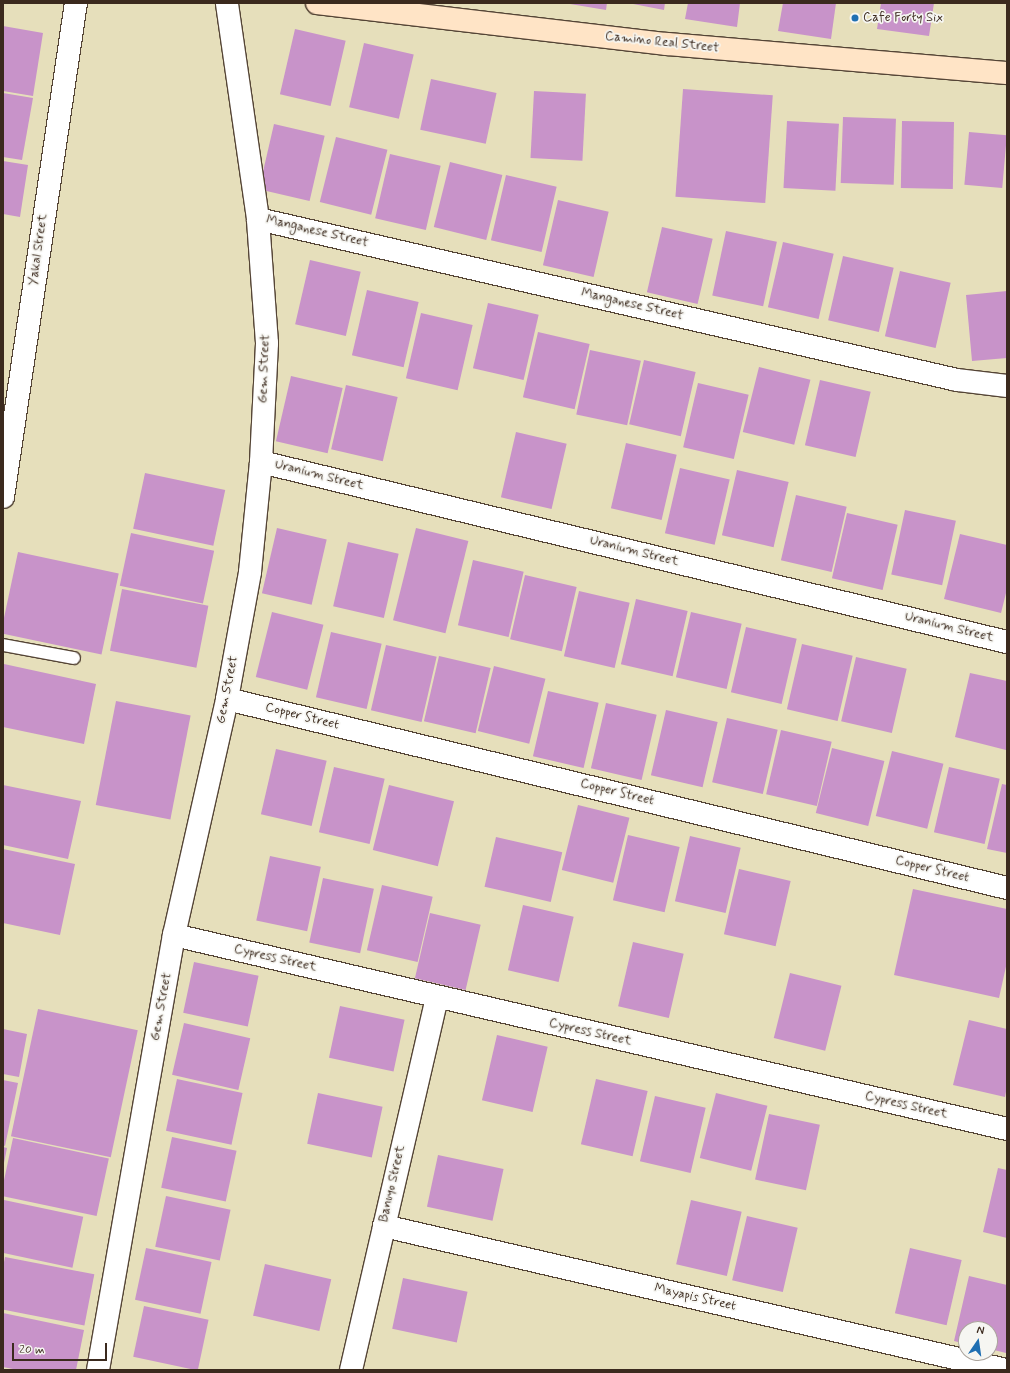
<!DOCTYPE html>
<style>
body{margin:0}
#map{position:relative;width:1010px;height:1373px;overflow:hidden;background:#e6dfbb;font-family:Mynerve,sans-serif}
div>[style]{position:absolute}
.building>*{inset:0;background:#c893c9;transform-origin:0 0}
.roads{filter:drop-shadow(1px 0 #554536) drop-shadow(-1px 0 #554536) drop-shadow(0 1px #554536) drop-shadow(0 -1px #554536)}
.lane>*{height:12px;margin:-6px;padding:0 6px;transform-origin:6px;border-radius:6px;background:#fff}
.street>*{height:22px;margin:-11px;padding:0 11px;transform-origin:11px;border-radius:11px;background:#fff}
.secondary>*{height:22px;margin:-11px;padding:0 11px;transform-origin:11px;border-radius:11px;background:#ffe4c6}
.dots>*{width:11px;height:11px;translate:-50% -50%;box-sizing:border-box;border:2px solid #f6f6f2;border-radius:50%}
span{translate:-50% -50%;white-space:nowrap;text-align:center;line-height:1.15;-webkit-text-stroke:3.5px #f6f6f2;paint-order:stroke}
.poi-label{font-size:13px;color:#3b2a1e}
.left{translate:0 -50%;text-align:left}
.street-label{font-size:13px;color:#3b2a1e}
.frame{position:absolute;inset:0;border:4px solid #3b2a1e;pointer-events:none}
.north{position:absolute;left:958px;top:1321px;width:40px;height:40px;box-sizing:border-box;background:#f6f6f2;border:1px solid #aba49d;border-radius:50%;rotate:13deg;font-size:11px;font-weight:700;line-height:16px;text-align:center;color:#3b2a1e}
.north::after{content:'';display:block;margin:auto;width:14px;height:18px;background:#1f6fb2;clip-path:polygon(50% 0,100% 100%,50% 72%,0 100%)}
.scale{position:absolute;left:12px;top:1343px;width:95px;height:18px;box-sizing:border-box;border:2px solid #3b2a1e;border-top:0;padding-left:5px;font-size:12px;line-height:14px;white-space:nowrap;color:#3b2a1e;-webkit-text-stroke:3px #f6f6f2;paint-order:stroke}
</style>
<div id="map">
<div class="building">
<i style="clip-path:polygon(564px 3px,607px 3px,606px 10px)"></i>
<i style="clip-path:polygon(628px 3px,665px 3px,664px 10px)"></i>
<i style="clip-path:polygon(688px 3px,740px 3px,737px 27px,685px 19px)"></i>
<i style="clip-path:polygon(783px 3px,836px 3px,831px 39px,778px 31px)"></i>
<i style="clip-path:polygon(881px 3px,934px 3px,929px 36px,877px 29px)"></i>
<i style="clip-path:polygon(3px 26px,43px 33px,33px 96px,3px 91px)"></i>
<i style="left:295px;top:29px;width:52px;height:67px;rotate:13deg"></i>
<i style="left:364px;top:43px;width:51px;height:66px;rotate:13deg"></i>
<i style="left:431px;top:79px;width:67px;height:52px;rotate:12deg"></i>
<i style="left:683px;top:89px;width:90px;height:108px;rotate:4deg"></i>
<i style="left:534px;top:91px;width:52px;height:67px;rotate:3deg"></i>
<i style="clip-path:polygon(3px 93px,33px 98px,22px 160px,3px 157px)"></i>
<i style="left:843px;top:117px;width:53px;height:66px;rotate:2deg"></i>
<i style="left:787px;top:121px;width:52px;height:67px;rotate:3deg"></i>
<i style="left:902px;top:121px;width:52px;height:67px;rotate:1deg"></i>
<i style="left:274px;top:124px;width:52px;height:67px;rotate:13deg"></i>
<i style="left:969px;top:132px;width:38px;height:53px;rotate:5deg"></i>
<i style="left:336px;top:137px;width:53px;height:67px;rotate:14deg"></i>
<i style="left:390px;top:154px;width:52px;height:66px;rotate:13deg"></i>
<i style="clip-path:polygon(3px 161px,28px 165px,20px 217px,3px 214px)"></i>
<i style="left:450px;top:162px;width:54px;height:67px;rotate:14deg"></i>
<i style="left:506px;top:175px;width:52px;height:67px;rotate:13deg"></i>
<i style="left:558px;top:200px;width:52px;height:67px;rotate:13deg"></i>
<i style="left:662px;top:227px;width:52px;height:67px;rotate:13deg"></i>
<i style="left:726px;top:231px;width:52px;height:66px;rotate:12deg"></i>
<i style="left:783px;top:242px;width:52px;height:67px;rotate:13deg"></i>
<i style="left:843px;top:256px;width:52px;height:66px;rotate:13deg"></i>
<i style="left:310px;top:260px;width:52px;height:66px;rotate:13deg"></i>
<i style="left:900px;top:271px;width:52px;height:67px;rotate:13deg"></i>
<i style="left:367px;top:290px;width:53px;height:67px;rotate:13deg"></i>
<i style="clip-path:polygon(1007px 291px,1007px 358px,972px 361px,966px 295px)"></i>
<i style="left:488px;top:303px;width:52px;height:67px;rotate:13deg"></i>
<i style="left:421px;top:313px;width:53px;height:67px;rotate:13deg"></i>
<i style="left:538px;top:332px;width:53px;height:67px;rotate:13deg"></i>
<i style="left:590px;top:350px;width:52px;height:66px;rotate:12deg"></i>
<i style="left:644px;top:360px;width:53px;height:66px;rotate:13deg"></i>
<i style="left:759px;top:367px;width:53px;height:67px;rotate:14deg"></i>
<i style="left:291px;top:376px;width:53px;height:67px;rotate:13deg"></i>
<i style="left:820px;top:380px;width:52px;height:67px;rotate:13deg"></i>
<i style="left:698px;top:383px;width:52px;height:66px;rotate:13deg"></i>
<i style="left:346px;top:385px;width:53px;height:66px;rotate:13deg"></i>
<i style="left:516px;top:432px;width:52px;height:67px;rotate:13deg"></i>
<i style="left:626px;top:443px;width:52px;height:67px;rotate:13deg"></i>
<i style="left:680px;top:468px;width:51px;height:67px;rotate:13deg"></i>
<i style="left:737px;top:470px;width:53px;height:67px;rotate:13deg"></i>
<i style="left:145px;top:473px;width:82px;height:57px;rotate:12deg"></i>
<i style="left:796px;top:495px;width:52px;height:67px;rotate:13deg"></i>
<i style="left:905px;top:510px;width:52px;height:66px;rotate:12deg"></i>
<i style="left:847px;top:513px;width:52px;height:67px;rotate:13deg"></i>
<i style="left:277px;top:528px;width:51px;height:67px;rotate:13deg"></i>
<i style="left:416px;top:528px;width:54px;height:95px;rotate:14deg"></i>
<i style="left:131px;top:533px;width:85px;height:54px;rotate:12deg"></i>
<i style="clip-path:polygon(960px 534px,1007px 545px,1007px 589px,1001px 613px,944px 599px)"></i>
<i style="left:348px;top:542px;width:52px;height:66px;rotate:13deg"></i>
<i style="left:18px;top:552px;width:103px;height:83px;rotate:12deg"></i>
<i style="left:473px;top:560px;width:52px;height:67px;rotate:13deg"></i>
<i style="left:525px;top:575px;width:53px;height:66px;rotate:13deg"></i>
<i style="left:122px;top:589px;width:88px;height:63px;rotate:11deg"></i>
<i style="left:579px;top:591px;width:52px;height:67px;rotate:13deg"></i>
<i style="left:636px;top:599px;width:53px;height:67px;rotate:13deg"></i>
<i style="left:272px;top:612px;width:53px;height:67px;rotate:14deg"></i>
<i style="left:691px;top:612px;width:52px;height:67px;rotate:13deg"></i>
<i style="left:746px;top:627px;width:52px;height:67px;rotate:13deg"></i>
<i style="left:331px;top:632px;width:52px;height:67px;rotate:13deg"></i>
<i style="left:802px;top:644px;width:52px;height:67px;rotate:13deg"></i>
<i style="left:386px;top:645px;width:52px;height:67px;rotate:13deg"></i>
<i style="left:439px;top:656px;width:53px;height:67px;rotate:13deg"></i>
<i style="left:856px;top:657px;width:52px;height:66px;rotate:13deg"></i>
<i style="clip-path:polygon(4px 664px,96px 684px,84px 744px,3px 727px)"></i>
<i style="left:494px;top:666px;width:53px;height:67px;rotate:14deg"></i>
<i style="clip-path:polygon(970px 673px,1007px 681px,1006px 750px,955px 737px)"></i>
<i style="left:548px;top:691px;width:52px;height:67px;rotate:13deg"></i>
<i style="left:116px;top:701px;width:76px;height:106px;rotate:11deg"></i>
<i style="left:606px;top:703px;width:52px;height:67px;rotate:13deg"></i>
<i style="left:666px;top:710px;width:53px;height:67px;rotate:13deg"></i>
<i style="left:727px;top:718px;width:52px;height:66px;rotate:13deg"></i>
<i style="left:781px;top:730px;width:52px;height:66px;rotate:13deg"></i>
<i style="left:832px;top:748px;width:54px;height:67px;rotate:14deg"></i>
<i style="left:276px;top:749px;width:52px;height:67px;rotate:13deg"></i>
<i style="left:892px;top:751px;width:53px;height:67px;rotate:14deg"></i>
<i style="left:334px;top:767px;width:52px;height:67px;rotate:13deg"></i>
<i style="left:949px;top:767px;width:52px;height:67px;rotate:13deg"></i>
<i style="clip-path:polygon(1002px 784px,1007px 785px,1007px 853px,987px 849px)"></i>
<i style="clip-path:polygon(3px 785px,81px 801px,68px 859px,3px 845px)"></i>
<i style="left:389px;top:785px;width:67px;height:67px;rotate:14deg"></i>
<i style="left:578px;top:805px;width:53px;height:67px;rotate:14deg"></i>
<i style="left:628px;top:835px;width:53px;height:67px;rotate:13deg"></i>
<i style="left:690px;top:836px;width:52px;height:67px;rotate:13deg"></i>
<i style="left:496px;top:837px;width:68px;height:51px;rotate:13deg"></i>
<i style="clip-path:polygon(3px 849px,75px 864px,60px 935px,3px 923px)"></i>
<i style="left:270px;top:856px;width:52px;height:66px;rotate:12deg"></i>
<i style="left:739px;top:869px;width:53px;height:67px;rotate:13deg"></i>
<i style="left:323px;top:878px;width:52px;height:66px;rotate:12deg"></i>
<i style="left:382px;top:885px;width:52px;height:67px;rotate:13deg"></i>
<i style="clip-path:polygon(913px 889px,1007px 909px,1007px 962px,999px 998px,894px 975px)"></i>
<i style="left:523px;top:905px;width:52px;height:67px;rotate:13deg"></i>
<i style="left:430px;top:913px;width:52px;height:67px;rotate:13deg"></i>
<i style="left:633px;top:942px;width:52px;height:66px;rotate:13deg"></i>
<i style="left:194px;top:962px;width:66px;height:52px;rotate:12deg"></i>
<i style="left:790px;top:973px;width:53px;height:67px;rotate:14deg"></i>
<i style="left:340px;top:1006px;width:66px;height:53px;rotate:12deg"></i>
<i style="left:38px;top:1009px;width:102px;height:130px;rotate:12deg"></i>
<i style="clip-path:polygon(969px 1020px,1007px 1029px,1007px 1086px,1005px 1097px,953px 1085px)"></i>
<i style="left:184px;top:1023px;width:68px;height:53px;rotate:13deg"></i>
<i style="clip-path:polygon(3px 1029px,27px 1034px,19px 1077px,3px 1074px)"></i>
<i style="left:497px;top:1035px;width:52px;height:67px;rotate:13deg"></i>
<i style="left:177px;top:1079px;width:67px;height:53px;rotate:12deg"></i>
<i style="left:596px;top:1079px;width:53px;height:67px;rotate:13deg"></i>
<i style="clip-path:polygon(3px 1080px,18px 1083px,5px 1146px,3px 1145px)"></i>
<i style="left:318px;top:1093px;width:66px;height:52px;rotate:12deg"></i>
<i style="left:716px;top:1093px;width:53px;height:67px;rotate:14deg"></i>
<i style="left:655px;top:1096px;width:52px;height:67px;rotate:13deg"></i>
<i style="left:769px;top:1114px;width:52px;height:67px;rotate:12deg"></i>
<i style="left:172px;top:1137px;width:66px;height:52px;rotate:12deg"></i>
<i style="left:13px;top:1138px;width:98px;height:59px;rotate:12deg"></i>
<i style="clip-path:polygon(3px 1147px,7px 1148px,4px 1163px,3px 1163px)"></i>
<i style="left:438px;top:1155px;width:67px;height:53px;rotate:12deg"></i>
<i style="clip-path:polygon(998px 1168px,1007px 1170px,1007px 1238px,983px 1232px)"></i>
<i style="left:166px;top:1196px;width:66px;height:52px;rotate:12deg"></i>
<i style="left:4px;top:1200px;width:81px;height:52px;rotate:12deg"></i>
<i style="left:691px;top:1200px;width:52px;height:66px;rotate:13deg"></i>
<i style="left:747px;top:1216px;width:52px;height:66px;rotate:13deg"></i>
<i style="left:146px;top:1248px;width:67px;height:53px;rotate:12deg"></i>
<i style="left:910px;top:1248px;width:53px;height:67px;rotate:13deg"></i>
<i style="left:5px;top:1257px;width:91px;height:52px;rotate:11deg"></i>
<i style="left:265px;top:1264px;width:68px;height:53px;rotate:13deg"></i>
<i style="clip-path:polygon(969px 1276px,1007px 1285px,1006px 1353px,990px 1349px,990px 1329px,966px 1329px,966px 1344px,954px 1341px)"></i>
<i style="left:403px;top:1278px;width:66px;height:52px;rotate:12deg"></i>
<i style="left:144px;top:1306px;width:66px;height:52px;rotate:12deg"></i>
<i style="clip-path:polygon(3px 1313px,84px 1330px,76px 1370px,18px 1370px,3px 1367px)"></i>
</div>
<div class="roads">
<div class="lane">
<i style="left:3px;top:645px;width:72px;rotate:10.4deg"></i>
</div>
<div class="street">
<i style="left:258px;top:219px;width:717px;rotate:12.97deg"></i>
<i style="left:957px;top:380px;width:50px;rotate:6.8deg"></i>
<i style="left:261px;top:462px;width:767px;rotate:13.57deg"></i>
<i style="left:3px;top:497px;width:499px;rotate:-81.6deg"></i>
<i style="left:227px;top:699px;width:803px;rotate:13.62deg"></i>
<i style="left:174px;top:935px;width:855px;rotate:13.11deg"></i>
<i style="left:384px;top:1226px;width:638px;rotate:13.03deg"></i>
<i style="left:98px;top:1370px;width:442px;rotate:-80.1deg"></i>
<i style="left:174px;top:935px;width:242px;rotate:-77.3deg"></i>
<i style="left:227px;top:699px;width:129px;rotate:-79.7deg"></i>
<i style="left:250px;top:572px;width:111px;rotate:-84.3deg"></i>
<i style="left:261px;top:462px;width:119px;rotate:-87.1deg"></i>
<i style="left:267px;top:343px;width:124px;rotate:-94.2deg"></i>
<i style="left:258px;top:219px;width:218px;rotate:-98.2deg"></i>
<i style="left:351px;top:1370px;width:382px;rotate:-77deg"></i>
</div>
<div class="secondary">
<i style="left:317px;top:3px;width:352px;rotate:6.7deg"></i>
<i style="left:667px;top:44px;width:341px;rotate:4.9deg"></i>
</div>
</div>
<div class="dots">
<i style="left:855px;top:18px;background:#1f6fb2"></i>
</div>
<div class="poi-label">
<span class="left" style="left:863px;top:18px">Cafe Forty Six</span>
</div>
<div class="street-label">
<span style="left:662px;top:43px;rotate:6deg">Camino Real Street</span>
<span style="left:317px;top:232px;rotate:13deg">Manganese Street</span>
<span style="left:39px;top:250px;rotate:-82deg">Yakal Street</span>
<span style="left:632px;top:305px;rotate:13deg">Manganese Street</span>
<span style="left:265px;top:369px;rotate:-88deg">Gem Street</span>
<span style="left:319px;top:476px;rotate:14deg">Uranium Street</span>
<span style="left:634px;top:552px;rotate:14deg">Uranium Street</span>
<span style="left:949px;top:628px;rotate:14deg">Uranium Street</span>
<span style="left:228px;top:690px;rotate:-79deg">Gem Street</span>
<span style="left:302px;top:717px;rotate:14deg">Copper Street</span>
<span style="left:617px;top:793px;rotate:14deg">Copper Street</span>
<span style="left:932px;top:870px;rotate:14deg">Copper Street</span>
<span style="left:275px;top:959px;rotate:13deg">Cypress Street</span>
<span style="left:162px;top:1007px;rotate:-80deg">Gem Street</span>
<span style="left:590px;top:1033px;rotate:13deg">Cypress Street</span>
<span style="left:906px;top:1106px;rotate:13deg">Cypress Street</span>
<span style="left:393px;top:1184px;rotate:-77deg">Banuyo Street</span>
<span style="left:695px;top:1298px;rotate:13deg">Mayapis Street</span>
</div>
<div class="frame"></div>
<div class="north">N</div>
<div class="scale">20 m</div>
</div>
